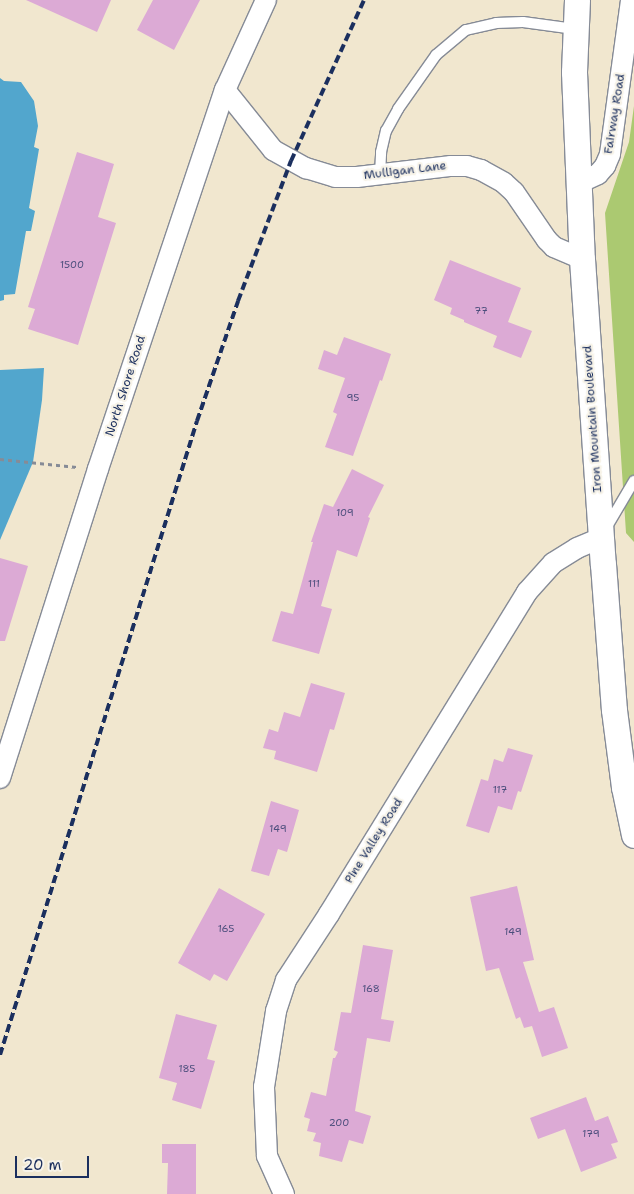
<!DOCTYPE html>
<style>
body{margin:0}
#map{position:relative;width:634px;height:1194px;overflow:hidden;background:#f1e7cf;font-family:"Shantell Sans",sans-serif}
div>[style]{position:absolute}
.green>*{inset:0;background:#abc971}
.water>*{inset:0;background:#52a6cd}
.building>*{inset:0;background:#dcaad5}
.path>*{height:3px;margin-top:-1.5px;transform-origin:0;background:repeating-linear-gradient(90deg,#868b96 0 4px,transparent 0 8px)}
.roads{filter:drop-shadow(1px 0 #868b96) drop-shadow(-1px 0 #868b96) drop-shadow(0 1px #868b96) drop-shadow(0 -1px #868b96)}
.service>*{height:10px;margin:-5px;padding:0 5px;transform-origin:5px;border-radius:5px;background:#fff}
.minor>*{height:20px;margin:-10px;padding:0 10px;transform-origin:10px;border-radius:10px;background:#fff}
.tertiary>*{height:25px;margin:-12.5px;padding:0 12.5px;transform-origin:12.5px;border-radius:12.5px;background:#fff}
.rail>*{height:4px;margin-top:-2px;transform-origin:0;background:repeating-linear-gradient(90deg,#1b2f5e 0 8px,transparent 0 12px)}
span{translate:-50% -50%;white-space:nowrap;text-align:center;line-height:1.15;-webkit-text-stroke:4.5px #f7f3e8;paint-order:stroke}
.number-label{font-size:10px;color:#4b4e7c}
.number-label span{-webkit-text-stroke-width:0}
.street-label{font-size:12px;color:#1b2f5e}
.scale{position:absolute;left:15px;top:1156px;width:74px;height:22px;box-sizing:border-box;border:2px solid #1b2f5e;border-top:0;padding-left:6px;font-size:15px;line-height:18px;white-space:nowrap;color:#1b2f5e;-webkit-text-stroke:4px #f7f3e8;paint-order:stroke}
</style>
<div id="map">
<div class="green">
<i style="clip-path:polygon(634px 106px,634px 542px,626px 533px,605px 213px,629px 142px)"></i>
</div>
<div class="water">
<i style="clip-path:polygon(0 78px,4px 81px,21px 82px,34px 101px,38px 126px,34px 147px,39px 149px,29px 208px,35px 211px,31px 231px,26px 231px,15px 294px,4px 295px,4px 300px,0 301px)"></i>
<i style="clip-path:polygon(44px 368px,42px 400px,33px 462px,0 540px,0 370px)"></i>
</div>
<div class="building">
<i style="clip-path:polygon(26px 0,111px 0,97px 32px)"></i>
<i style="clip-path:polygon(153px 0,200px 0,174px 50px,137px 30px)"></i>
<i style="clip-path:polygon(77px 152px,114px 164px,98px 217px,116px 223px,78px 345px,28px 329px,35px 309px,28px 307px)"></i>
<i style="clip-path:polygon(450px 260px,521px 288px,508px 322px,532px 331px,521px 358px,493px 347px,497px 336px,464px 322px,464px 320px,450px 314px,452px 308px,434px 300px)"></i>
<i style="clip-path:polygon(344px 337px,391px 354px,382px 381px,380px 380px,353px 456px,325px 447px,337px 414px,333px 412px,345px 378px,318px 369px,324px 350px,337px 355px)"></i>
<i style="clip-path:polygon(352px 469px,384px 485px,368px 517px,370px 518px,357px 557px,337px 550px,321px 606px,332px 609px,319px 654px,272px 641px,281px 611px,293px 614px,313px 542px,311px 542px,324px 504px,333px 507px)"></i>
<i style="clip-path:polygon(0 558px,28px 566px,5px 641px,0 641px)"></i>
<i style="clip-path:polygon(311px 683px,345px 693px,334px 730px,330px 729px,317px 772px,274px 759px,276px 751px,263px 748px,269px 729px,278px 732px,284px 712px,300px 717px)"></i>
<i style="clip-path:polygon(508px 748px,533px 755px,521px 792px,518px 791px,512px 810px,498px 806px,489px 833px,466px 826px,481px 779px,488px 781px,494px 759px,503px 762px)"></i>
<i style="clip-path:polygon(271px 801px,299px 810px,287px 852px,278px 849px,269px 876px,251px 871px)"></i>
<i style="clip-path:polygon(517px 886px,534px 960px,523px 962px,539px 1012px,554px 1007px,568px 1048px,542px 1057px,532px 1026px,524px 1028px,520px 1017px,516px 1019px,499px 968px,486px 971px,470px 897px)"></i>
<i style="clip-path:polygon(219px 888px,265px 914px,227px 981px,214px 974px,210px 981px,178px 963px)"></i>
<i style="clip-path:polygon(363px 945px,393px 950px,381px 1019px,394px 1021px,390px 1042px,367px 1038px,355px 1111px,371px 1116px,363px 1144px,349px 1140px,342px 1162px,319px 1156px,321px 1143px,313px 1141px,316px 1133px,307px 1131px,310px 1119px,304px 1117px,311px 1092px,326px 1096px,333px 1058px,335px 1058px,338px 1052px,334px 1050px,341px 1012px,351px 1013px)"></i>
<i style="clip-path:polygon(176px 1014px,217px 1025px,207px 1059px,215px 1061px,201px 1109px,172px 1100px,177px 1083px,159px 1078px)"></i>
<i style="clip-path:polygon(586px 1097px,595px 1121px,608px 1116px,618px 1142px,611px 1144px,617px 1158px,581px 1172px,565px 1129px,538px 1139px,530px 1118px)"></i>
<i style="clip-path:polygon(162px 1144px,196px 1144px,196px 1194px,167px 1194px,168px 1163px,162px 1163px)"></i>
</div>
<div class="path">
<i style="left:0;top:459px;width:77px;rotate:5.9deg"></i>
</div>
<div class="roads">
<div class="service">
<i style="left:380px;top:174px;width:22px;rotate:-87deg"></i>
<i style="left:381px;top:152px;width:22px;rotate:-77deg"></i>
<i style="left:386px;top:131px;width:25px;rotate:-61deg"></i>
<i style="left:398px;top:109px;width:66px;rotate:-54.9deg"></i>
<i style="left:436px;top:55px;width:39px;rotate:-40deg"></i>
<i style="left:466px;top:30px;width:31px;rotate:-13deg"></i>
<i style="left:496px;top:23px;width:27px;rotate:-2deg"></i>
<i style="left:523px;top:22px;width:52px;rotate:7.7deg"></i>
<i style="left:605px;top:530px;width:57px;rotate:-59.4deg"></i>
</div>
<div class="minor">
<i style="left:225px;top:90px;width:77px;rotate:51.3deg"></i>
<i style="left:273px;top:150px;width:38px;rotate:29deg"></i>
<i style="left:306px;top:168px;width:30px;rotate:17deg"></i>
<i style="left:335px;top:177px;width:22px"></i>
<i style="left:357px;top:177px;width:95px;rotate:-6.7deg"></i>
<i style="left:451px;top:166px;width:16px"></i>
<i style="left:467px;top:166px;width:15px;rotate:16deg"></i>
<i style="left:481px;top:170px;width:26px;rotate:29deg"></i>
<i style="left:504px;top:183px;width:13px;rotate:42deg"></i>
<i style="left:514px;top:192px;width:58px;rotate:55.5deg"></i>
<i style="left:547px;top:240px;width:10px;rotate:45deg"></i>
<i style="left:554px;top:247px;width:30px;rotate:23deg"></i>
<i style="left:579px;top:183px;width:21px;rotate:-25deg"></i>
<i style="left:598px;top:174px;width:11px;rotate:-49deg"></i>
<i style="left:605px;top:166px;width:13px;rotate:-67deg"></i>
<i style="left:610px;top:154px;width:155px;rotate:-82.2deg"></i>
<i style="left:0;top:778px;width:324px;rotate:-72.4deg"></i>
<i style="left:98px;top:469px;width:400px;rotate:-71.5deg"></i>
<i style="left:225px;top:90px;width:99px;rotate:-65.5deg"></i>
<i style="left:284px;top:1194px;width:42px;rotate:-114.1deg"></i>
<i style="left:267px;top:1156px;width:69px;rotate:-92.5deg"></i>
<i style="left:264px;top:1087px;width:77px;rotate:-81deg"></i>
<i style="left:276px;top:1011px;width:33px;rotate:-72deg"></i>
<i style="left:286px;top:980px;width:79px;rotate:-56.9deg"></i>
<i style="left:329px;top:914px;width:378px;rotate:-58.4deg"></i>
<i style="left:527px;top:592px;width:39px;rotate:-48deg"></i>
<i style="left:553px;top:563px;width:28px;rotate:-32deg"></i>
<i style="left:577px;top:548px;width:26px;rotate:-23deg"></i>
</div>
<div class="tertiary">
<i style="left:577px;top:0;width:72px;rotate:92.4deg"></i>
<i style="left:574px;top:72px;width:187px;rotate:87.6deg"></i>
<i style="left:582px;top:259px;width:306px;rotate:86.1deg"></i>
<i style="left:603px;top:564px;width:146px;rotate:85.7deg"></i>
<i style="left:614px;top:710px;width:78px;rotate:82.6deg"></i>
<i style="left:624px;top:787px;width:49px;rotate:78.2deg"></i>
</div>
</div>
<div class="rail">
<i style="left:0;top:1055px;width:664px;rotate:-72.74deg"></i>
<i style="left:197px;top:421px;width:127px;rotate:-71.1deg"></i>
<i style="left:238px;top:301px;width:150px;rotate:-69.3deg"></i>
<i style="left:291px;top:161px;width:177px;rotate:-65.6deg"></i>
</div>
<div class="number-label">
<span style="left:72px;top:265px">1500</span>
<span style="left:481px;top:311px">77</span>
<span style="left:353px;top:398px">95</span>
<span style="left:345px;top:513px">109</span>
<span style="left:314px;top:584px">111</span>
<span style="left:500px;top:790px">117</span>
<span style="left:278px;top:829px">149</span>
<span style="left:226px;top:929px">165</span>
<span style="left:513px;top:932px">149</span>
<span style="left:371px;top:989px">168</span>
<span style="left:187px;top:1069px">185</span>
<span style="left:339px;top:1123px">200</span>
<span style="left:591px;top:1134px">179</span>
</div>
<div class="street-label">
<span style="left:615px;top:114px;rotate:-81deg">Fairway Road</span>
<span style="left:405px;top:171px;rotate:-7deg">Mulligan Lane</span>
<span style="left:126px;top:386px;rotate:-72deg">North Shore Road</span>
<span style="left:593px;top:419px;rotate:-94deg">Iron Mountain Boulevard</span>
<span style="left:374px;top:841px;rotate:-58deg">Pine Valley Road</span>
</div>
<div class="scale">20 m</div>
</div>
